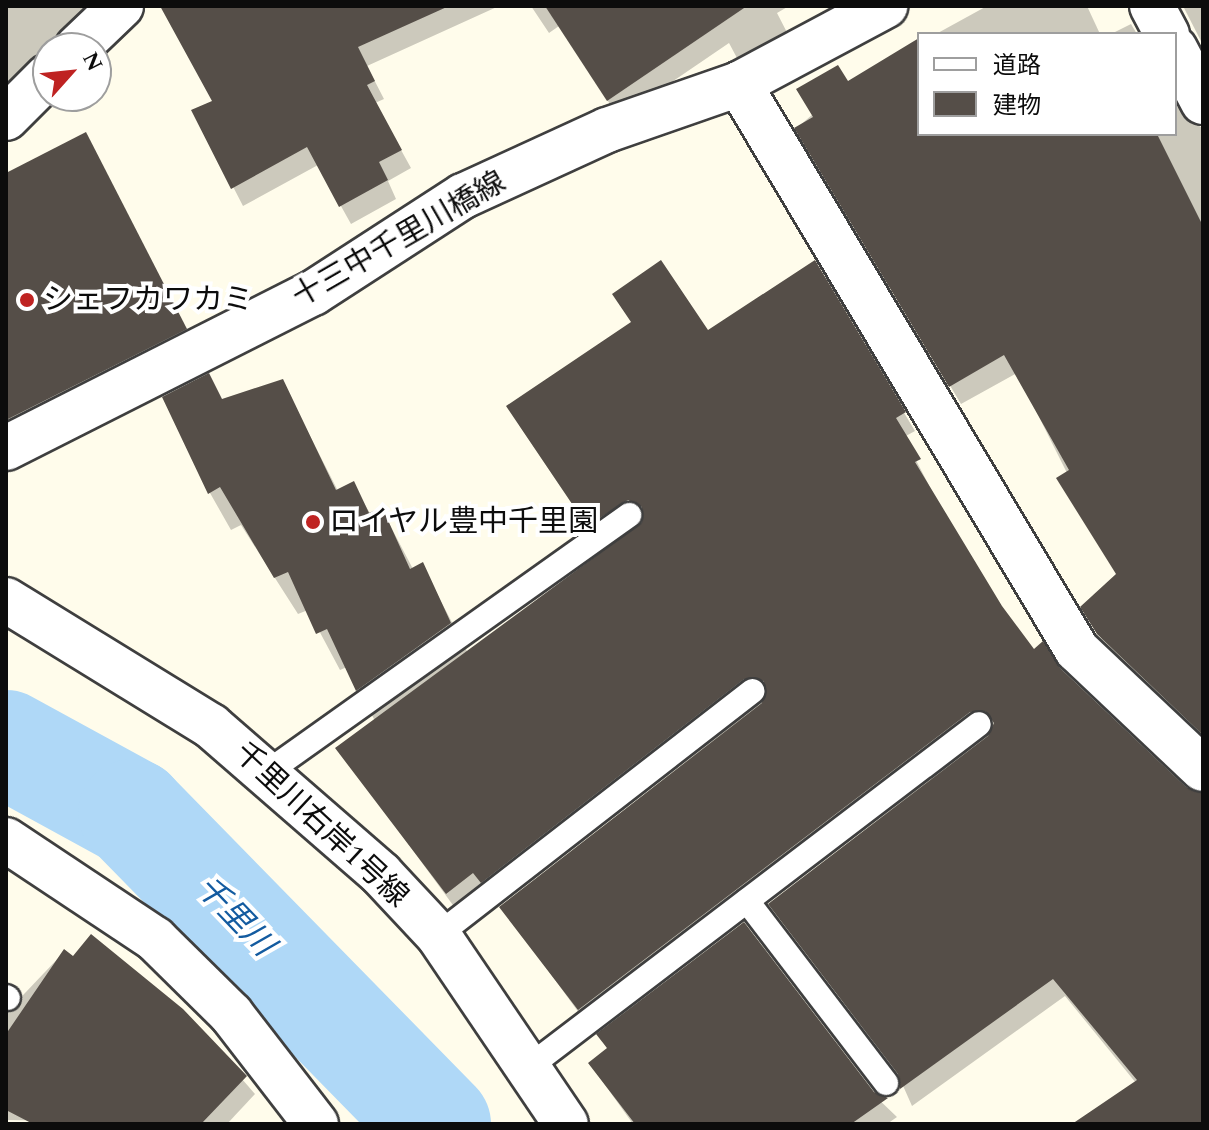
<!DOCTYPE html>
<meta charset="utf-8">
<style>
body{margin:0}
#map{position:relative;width:1209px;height:1130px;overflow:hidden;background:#fffceb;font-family:Spectral,"Noto Sans JP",serif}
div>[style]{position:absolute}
.shadow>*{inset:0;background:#0003}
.river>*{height:108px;margin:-54px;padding:0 54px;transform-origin:54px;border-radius:54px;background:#afd8f7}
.building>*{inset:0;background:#554e48}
.roads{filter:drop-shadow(2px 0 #3f3f3f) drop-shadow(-2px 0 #3f3f3f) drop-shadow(0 2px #3f3f3f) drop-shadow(0 -2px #3f3f3f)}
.service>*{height:24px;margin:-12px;padding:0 12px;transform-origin:12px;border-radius:12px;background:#fff}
.minor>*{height:44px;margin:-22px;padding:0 22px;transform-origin:22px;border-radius:22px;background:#fff}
.dots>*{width:22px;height:22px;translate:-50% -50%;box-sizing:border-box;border:4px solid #fff;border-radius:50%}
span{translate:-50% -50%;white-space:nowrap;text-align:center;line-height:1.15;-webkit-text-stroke:8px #fff;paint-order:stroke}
.street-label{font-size:30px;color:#0c0c0c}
.poi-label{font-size:30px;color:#0c0c0c}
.left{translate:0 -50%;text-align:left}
.water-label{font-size:32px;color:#135ba0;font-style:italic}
.frame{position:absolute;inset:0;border:8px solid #0c0c0c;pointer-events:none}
.legend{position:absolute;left:917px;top:32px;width:260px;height:104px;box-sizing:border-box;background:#fff;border:2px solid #9e9e9e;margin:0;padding:10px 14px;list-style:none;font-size:24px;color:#0c0c0c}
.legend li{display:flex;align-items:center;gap:16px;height:40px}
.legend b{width:40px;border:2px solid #9e9e9e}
.north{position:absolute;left:32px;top:32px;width:80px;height:80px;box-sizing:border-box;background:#fff;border:2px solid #9e9e9e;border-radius:50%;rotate:63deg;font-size:22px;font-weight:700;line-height:32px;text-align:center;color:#0c0c0c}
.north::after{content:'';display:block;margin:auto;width:28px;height:36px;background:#bf2322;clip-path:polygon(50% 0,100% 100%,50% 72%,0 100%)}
</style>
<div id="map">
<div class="shadow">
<i style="clip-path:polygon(6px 6px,108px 6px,62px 48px,48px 48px,48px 61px,6px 106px)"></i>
<i style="clip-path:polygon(163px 6px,499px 6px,367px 66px,384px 99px,375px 103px,411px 168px,388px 181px,396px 199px,351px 224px,318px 165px,243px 206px,194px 111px,214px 102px)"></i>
<i style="clip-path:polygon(531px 6px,789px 6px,777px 13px,794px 46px,745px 73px,729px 43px,619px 118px,559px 26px,549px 33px)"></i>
<i style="clip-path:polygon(987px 6px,1087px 6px,1100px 34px,936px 34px)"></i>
<i style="clip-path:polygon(1183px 6px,1203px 6px,1203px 45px)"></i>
<i style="clip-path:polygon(1131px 24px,1137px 34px,1111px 34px)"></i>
<i style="clip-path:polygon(919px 44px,919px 134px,1175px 134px,1175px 105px,1203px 129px,1203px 741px,1110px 653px,1083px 607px,1118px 575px,1017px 373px,961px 404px,797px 128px,847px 84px)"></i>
<i style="clip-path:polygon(85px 135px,203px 361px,6px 465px,6px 175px)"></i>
<i style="clip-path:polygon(814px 263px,915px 431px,904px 437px,965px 555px,1034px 652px,1185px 789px,1203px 794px,1203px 1124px,1076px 1124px,1136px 1083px,1065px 996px,912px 1106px,900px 1079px,771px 904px,993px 729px,981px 730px,590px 1028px,502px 907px,765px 699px,755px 697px,458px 912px,338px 748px,375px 721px,347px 667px,340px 670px,308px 610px,298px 614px,241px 525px,231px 530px,210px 493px,223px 401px,282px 381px,338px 491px,353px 484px,371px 515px,382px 510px,413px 569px,422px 565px,468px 653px,644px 523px,640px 518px,599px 544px,519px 425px,708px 333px)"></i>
<i style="clip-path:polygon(64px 952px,182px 1010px,255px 1094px,227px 1124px,6px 1120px,6px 1013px)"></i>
<i style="clip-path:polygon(599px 1035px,873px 1094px,897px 1117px,887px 1124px,633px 1124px,590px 1064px,608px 1050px)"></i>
</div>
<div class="river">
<i style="left:6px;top:744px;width:144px;rotate:28.7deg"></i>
<i style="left:132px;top:813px;width:436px;rotate:45.6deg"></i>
</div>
<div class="building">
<i style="clip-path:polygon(160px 6px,449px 6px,358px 47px,375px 81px,367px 85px,402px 150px,379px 162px,388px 180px,339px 207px,307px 147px,231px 189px,191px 110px,212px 101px)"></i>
<i style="clip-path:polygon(545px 6px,747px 6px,607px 101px)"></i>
<i style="clip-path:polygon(919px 38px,919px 134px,1157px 134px,1203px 226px,1203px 735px,1097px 634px,1080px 607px,1116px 574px,1056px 478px,1069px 470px,1004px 355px,949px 387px,794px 128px,813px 117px,796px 89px,838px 65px,848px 81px)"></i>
<i style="clip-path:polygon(86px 132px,187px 329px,6px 420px,6px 173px)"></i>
<i style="clip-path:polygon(661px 260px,708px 330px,815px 260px,906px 412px,896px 418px,921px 459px,915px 462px,1002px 606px,1034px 649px,1043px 641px,1060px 668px,1186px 787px,1203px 793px,1203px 1124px,1072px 1124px,1137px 1080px,1053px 979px,900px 1089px,898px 1074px,768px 904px,988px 736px,994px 723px,985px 711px,970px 712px,578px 1010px,499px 907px,762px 703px,764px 681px,744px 679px,481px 883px,473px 873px,446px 894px,335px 748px,642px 522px,642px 507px,628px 500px,587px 526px,506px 406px,631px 322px,612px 294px)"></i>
<i style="clip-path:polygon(209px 373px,222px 399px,283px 379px,336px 490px,354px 481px,369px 513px,382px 507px,410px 569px,423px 562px,451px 623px,356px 691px,327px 629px,316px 634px,288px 572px,274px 578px,220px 487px,208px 494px,162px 397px)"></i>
<i style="clip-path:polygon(744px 922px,874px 1092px,888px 1098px,851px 1124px,635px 1124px,588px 1063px,607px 1048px,596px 1034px)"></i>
<i style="clip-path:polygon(91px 934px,183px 1009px,247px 1076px,201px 1124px,33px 1124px,6px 1110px,6px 1034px,64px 949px,73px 956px)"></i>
</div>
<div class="roads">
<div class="service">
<i style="left:269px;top:771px;width:442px;rotate:-35.4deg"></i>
<i style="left:747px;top:901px;width:229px;rotate:52.6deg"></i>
<i style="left:438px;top:935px;width:398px;rotate:-37.8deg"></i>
<i style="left:6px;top:997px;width:2px;rotate:27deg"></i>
<i style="left:530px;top:1066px;width:564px;rotate:-37.3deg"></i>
</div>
<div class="minor">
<i style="left:1152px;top:6px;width:32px;rotate:62deg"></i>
<i style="left:77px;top:48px;width:61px;rotate:-43.7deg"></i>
<i style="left:1175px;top:49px;width:60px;rotate:62.2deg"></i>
<i style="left:739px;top:84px;width:659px;rotate:59.16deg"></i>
<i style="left:1077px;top:650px;width:173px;rotate:43.4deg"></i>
<i style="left:6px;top:118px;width:59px;rotate:-45deg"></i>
<i style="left:6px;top:448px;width:344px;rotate:-26.8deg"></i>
<i style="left:313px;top:293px;width:179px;rotate:-32.9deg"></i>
<i style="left:463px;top:196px;width:158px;rotate:-24.6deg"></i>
<i style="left:607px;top:130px;width:140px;rotate:-19.2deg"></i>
<i style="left:739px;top:84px;width:166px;rotate:-28.1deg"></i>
<i style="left:6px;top:600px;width:241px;rotate:31.6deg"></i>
<i style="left:211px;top:726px;width:225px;rotate:41deg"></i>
<i style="left:381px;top:874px;width:83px;rotate:46.9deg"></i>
<i style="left:438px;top:935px;width:228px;rotate:55.9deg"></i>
<i style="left:6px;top:840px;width:179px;rotate:33.6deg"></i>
<i style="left:155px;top:939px;width:107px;rotate:44.6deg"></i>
<i style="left:231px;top:1014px;width:139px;rotate:52.3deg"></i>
</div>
</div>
<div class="dots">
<i style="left:27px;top:300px;background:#bf2322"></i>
<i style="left:313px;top:522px;background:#bf2322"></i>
</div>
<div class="street-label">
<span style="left:399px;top:240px;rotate:-30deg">十三中千里川橋線</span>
<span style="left:321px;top:825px;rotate:43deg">千里川右岸1号線</span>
</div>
<div class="poi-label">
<span class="left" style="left:43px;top:300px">シェフカワカミ</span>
<span class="left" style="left:329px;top:522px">ロイヤル豊中千里園</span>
</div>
<div class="water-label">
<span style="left:234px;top:917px;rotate:46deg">千里川</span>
</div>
<div class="frame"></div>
<ul class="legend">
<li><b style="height:10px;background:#fff"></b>道路</li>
<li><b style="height:22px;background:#554e48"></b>建物</li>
</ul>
<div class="north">N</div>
</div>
